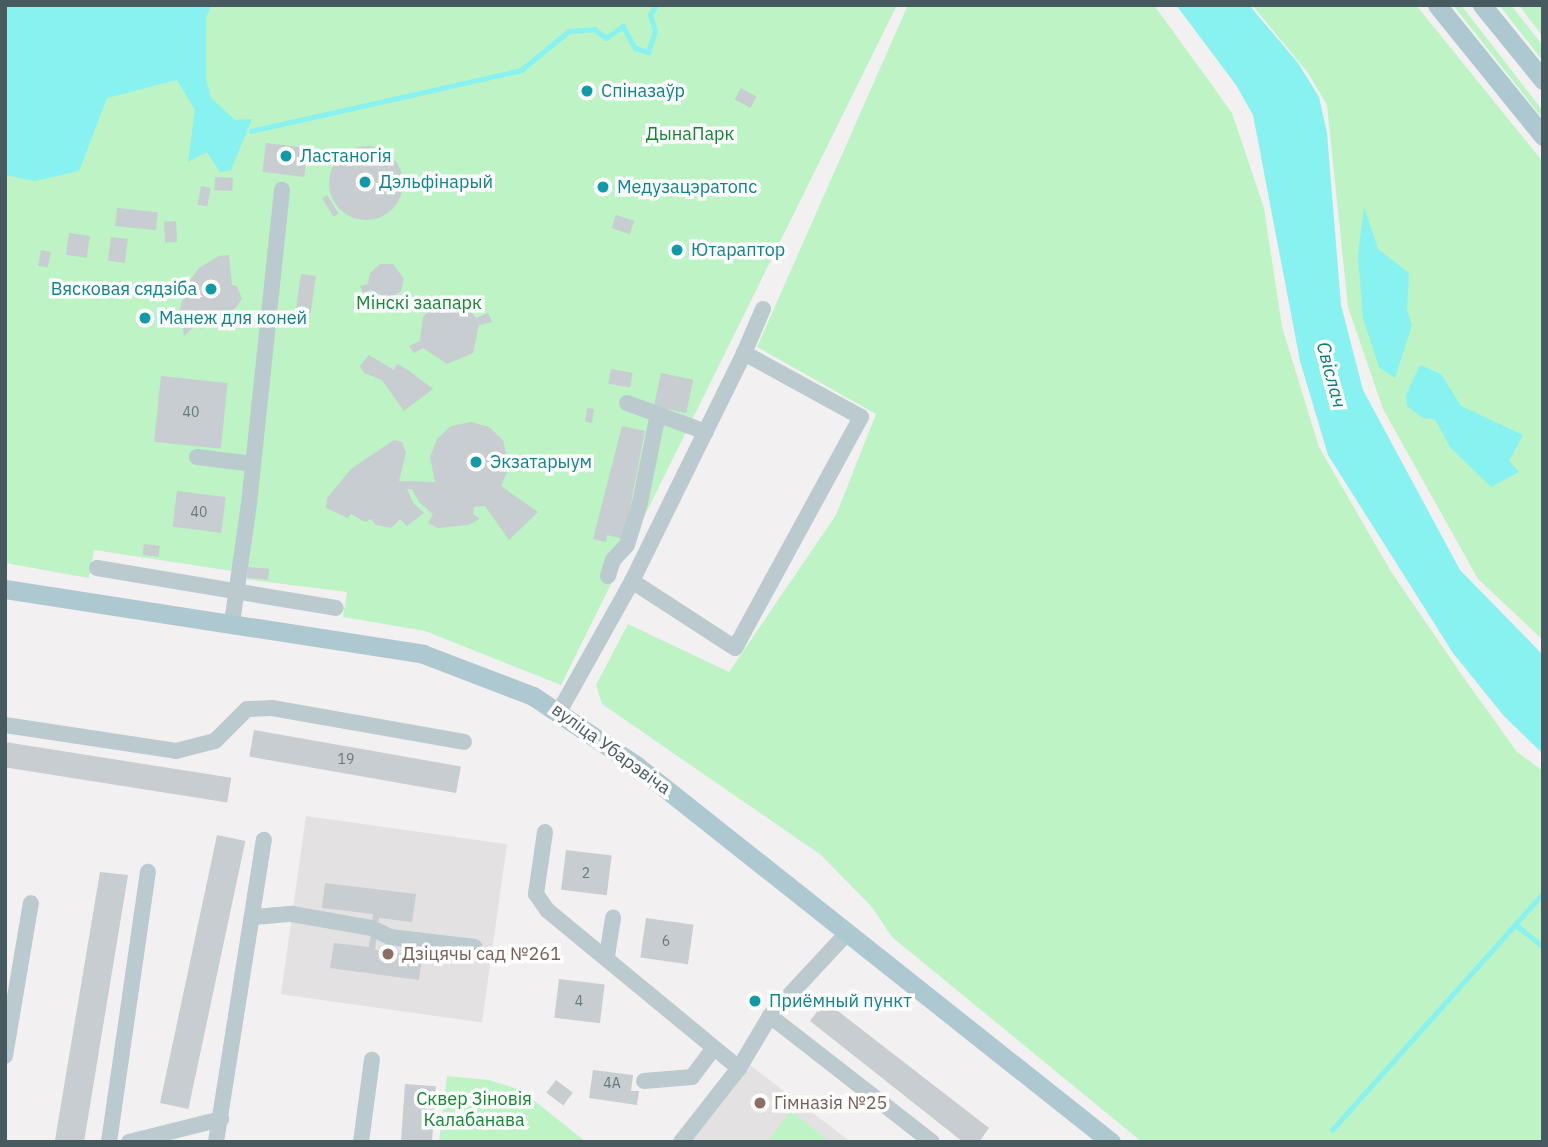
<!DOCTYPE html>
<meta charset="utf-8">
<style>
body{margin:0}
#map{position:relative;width:1548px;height:1147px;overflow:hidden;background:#f3f0f1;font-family:"IBM Plex Sans",sans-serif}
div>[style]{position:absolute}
.education>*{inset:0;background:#e4e1e3;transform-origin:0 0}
.green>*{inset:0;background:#bdf3c5}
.water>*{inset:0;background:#87f2ef}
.stream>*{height:4.5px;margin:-2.25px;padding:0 2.25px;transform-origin:2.25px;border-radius:2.25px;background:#87f2ef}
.building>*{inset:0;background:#c7cdd0;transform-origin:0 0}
.round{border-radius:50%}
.minor>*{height:16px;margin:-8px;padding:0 8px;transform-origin:8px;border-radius:8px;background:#bbcace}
.major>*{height:19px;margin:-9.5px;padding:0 9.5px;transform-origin:9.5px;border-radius:9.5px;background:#aec8d1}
.dots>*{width:19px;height:19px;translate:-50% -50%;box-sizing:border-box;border:4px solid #fff;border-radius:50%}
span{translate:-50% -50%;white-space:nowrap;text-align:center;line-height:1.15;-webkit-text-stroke:7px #fff;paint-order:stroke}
.number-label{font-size:14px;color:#67777b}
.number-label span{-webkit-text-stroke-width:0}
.culture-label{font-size:18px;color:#0d838f}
.left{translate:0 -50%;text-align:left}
.right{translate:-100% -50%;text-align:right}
.park-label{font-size:18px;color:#118730}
.street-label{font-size:18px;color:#475a5f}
.education-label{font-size:18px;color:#785e54}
.water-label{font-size:19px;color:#077d7a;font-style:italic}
.frame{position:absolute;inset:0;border:7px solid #475a5f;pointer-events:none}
</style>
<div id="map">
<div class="education">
<i style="left:306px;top:816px;width:203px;height:180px;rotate:8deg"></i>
<i style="clip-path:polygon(750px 1065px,851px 1142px,689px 1142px)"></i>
</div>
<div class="green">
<i style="clip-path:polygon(5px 5px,897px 5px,561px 685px,425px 631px,343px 617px,347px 592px,245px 579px,245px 573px,94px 550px,89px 578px,5px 563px)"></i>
<i style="clip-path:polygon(908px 5px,1154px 5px,1232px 113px,1264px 208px,1282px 327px,1319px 447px,1390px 570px,1459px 671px,1517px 752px,1543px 771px,1543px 1142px,1142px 1142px,892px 937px,871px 906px,821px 855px,602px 704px,596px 685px,628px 624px,729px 672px,836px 515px,876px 414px,757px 347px)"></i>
<i style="clip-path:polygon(1252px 5px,1416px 5px,1543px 162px,1543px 640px,1478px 579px,1383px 409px,1348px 307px,1327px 105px,1308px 73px)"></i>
<i style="clip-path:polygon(1453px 5px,1461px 5px,1543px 111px,1543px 119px)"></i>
<i style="clip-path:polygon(1499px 5px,1511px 5px,1522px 19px,1543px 46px,1543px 61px)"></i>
<i style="clip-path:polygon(1519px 5px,1543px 5px,1543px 37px)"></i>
<i style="clip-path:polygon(447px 1076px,489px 1080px,521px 1090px,586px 1142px,439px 1142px)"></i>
<i style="clip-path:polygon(791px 1111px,830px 1142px,767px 1142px)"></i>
</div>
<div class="water">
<i style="clip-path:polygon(5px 5px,211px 5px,206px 18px,206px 78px,211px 98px,235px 120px,252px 119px,231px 170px,220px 172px,207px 152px,188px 162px,195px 110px,177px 80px,107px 98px,79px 171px,35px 181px,5px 175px)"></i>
<i style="clip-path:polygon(1176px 5px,1249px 5px,1298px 63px,1319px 97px,1327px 133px,1341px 305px,1363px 390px,1460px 570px,1543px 655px,1543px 754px,1503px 715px,1453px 653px,1328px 455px,1300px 361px,1253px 115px,1236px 85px)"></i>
<i style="clip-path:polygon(1364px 207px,1378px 249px,1409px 273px,1407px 310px,1412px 325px,1395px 378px,1379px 367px,1363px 318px,1358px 256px)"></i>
<i style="clip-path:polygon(1420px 365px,1441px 374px,1461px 406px,1523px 435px,1509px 461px,1519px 472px,1491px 487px,1450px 447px,1435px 419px,1423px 418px,1407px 406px,1406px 395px)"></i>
</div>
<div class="stream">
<i style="left:251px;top:131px;width:277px;rotate:-12.7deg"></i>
<i style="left:521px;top:70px;width:62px;rotate:-39.1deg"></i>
<i style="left:569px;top:31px;width:26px;rotate:-4deg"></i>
<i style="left:595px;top:29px;width:14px;rotate:39deg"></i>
<i style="left:606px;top:38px;width:21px;rotate:-35deg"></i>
<i style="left:623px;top:26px;width:25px;rotate:61deg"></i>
<i style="left:635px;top:48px;width:14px;rotate:17deg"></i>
<i style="left:648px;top:52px;width:21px;rotate:-71deg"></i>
<i style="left:655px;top:32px;width:18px;rotate:-106deg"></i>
<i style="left:650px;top:15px;width:12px;rotate:-59deg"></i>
<i style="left:1515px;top:924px;width:36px;rotate:39deg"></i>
<i style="left:1332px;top:1130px;width:317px;rotate:-48.3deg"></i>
</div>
<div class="building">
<i style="left:741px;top:88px;width:18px;height:13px;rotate:29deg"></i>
<i style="left:266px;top:143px;width:42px;height:29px;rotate:7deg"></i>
<i class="round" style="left:329px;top:146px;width:74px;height:74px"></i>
<i style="left:215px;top:177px;width:18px;height:13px;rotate:3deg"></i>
<i style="left:201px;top:186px;width:10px;height:19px;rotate:11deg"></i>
<i style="left:327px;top:195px;width:22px;height:6px;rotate:58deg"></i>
<i style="left:117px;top:208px;width:41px;height:18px;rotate:6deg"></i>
<i style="left:616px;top:215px;width:19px;height:14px;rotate:18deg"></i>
<i style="left:176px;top:221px;width:21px;height:12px;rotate:87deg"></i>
<i style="left:69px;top:233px;width:21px;height:22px;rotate:8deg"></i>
<i style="left:111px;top:237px;width:17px;height:24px;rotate:7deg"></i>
<i style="left:41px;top:250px;width:10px;height:16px;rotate:11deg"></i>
<i style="clip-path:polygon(229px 255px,232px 285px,237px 286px,242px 299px,233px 311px,202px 329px,198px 323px,184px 336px,180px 309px,186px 286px,199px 268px,219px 256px)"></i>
<i style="clip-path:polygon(380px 264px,393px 264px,404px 279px,401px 291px,389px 299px,371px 290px,363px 293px,360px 286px,368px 284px,370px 273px)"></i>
<i style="left:301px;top:274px;width:15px;height:38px;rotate:8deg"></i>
<i style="clip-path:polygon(450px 303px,469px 309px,476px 318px,488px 313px,492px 322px,479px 325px,473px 353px,447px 364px,423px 348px,414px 353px,409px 346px,420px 341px,423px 317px,431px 309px)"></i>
<i style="clip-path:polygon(369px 355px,394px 370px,397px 364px,408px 370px,433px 389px,404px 411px,382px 380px,364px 373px,360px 366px)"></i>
<i style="left:611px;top:369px;width:22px;height:15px;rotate:10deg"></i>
<i style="left:661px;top:373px;width:33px;height:34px;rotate:12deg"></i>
<i style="left:161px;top:376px;width:67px;height:66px;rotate:6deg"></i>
<i style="left:587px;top:408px;width:7px;height:14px;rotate:8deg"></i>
<i style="clip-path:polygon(471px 422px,489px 427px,503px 440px,509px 467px,501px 486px,538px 512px,509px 540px,485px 506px,474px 507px,473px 514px,480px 519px,468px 525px,438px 528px,428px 523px,433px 514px,419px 502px,412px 489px,407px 489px,413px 503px,424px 513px,407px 526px,400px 519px,391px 528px,376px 525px,371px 519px,365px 522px,351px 514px,348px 518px,326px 508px,327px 498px,351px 469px,394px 440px,402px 442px,406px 453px,399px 481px,435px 482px,430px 457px,437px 439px,451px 426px)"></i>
<i style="clip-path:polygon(622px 426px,645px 431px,624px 539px,607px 535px,606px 542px,593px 539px)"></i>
<i style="left:177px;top:491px;width:49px;height:36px;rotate:7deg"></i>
<i style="left:144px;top:544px;width:16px;height:11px;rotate:7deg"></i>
<i style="left:248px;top:567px;width:21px;height:11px;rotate:5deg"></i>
<i style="left:254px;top:730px;width:210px;height:27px;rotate:10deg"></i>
<i style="left:5px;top:742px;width:229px;height:25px;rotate:9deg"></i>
<i style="left:217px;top:835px;width:29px;height:274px;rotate:12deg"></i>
<i style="left:566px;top:850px;width:46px;height:40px;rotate:7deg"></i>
<i style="clip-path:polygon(100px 872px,128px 875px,84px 1142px,64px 1142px,55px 1140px)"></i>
<i style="clip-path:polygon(325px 883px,416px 894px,412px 922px,379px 918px,375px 950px,422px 956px,419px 980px,330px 968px,334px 943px,369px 947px,373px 914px,322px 908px)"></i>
<i style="left:646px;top:918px;width:48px;height:40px;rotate:8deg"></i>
<i style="left:559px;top:979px;width:46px;height:39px;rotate:7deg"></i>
<i style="clip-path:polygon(752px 995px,762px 1002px,757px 1008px,747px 1000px)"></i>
<i style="clip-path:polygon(825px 1001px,989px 1128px,979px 1142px,963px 1142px,810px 1021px)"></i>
<i style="clip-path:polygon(593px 1070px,633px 1075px,631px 1091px,639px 1091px,637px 1105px,589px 1098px)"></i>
<i style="left:556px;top:1080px;width:21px;height:16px;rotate:37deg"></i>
<i style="left:405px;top:1084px;width:31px;height:59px;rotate:4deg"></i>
</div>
<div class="minor">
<i style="left:744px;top:353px;width:48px;rotate:-66.6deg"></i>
<i style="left:627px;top:403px;width:84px;rotate:20.2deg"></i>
<i style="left:197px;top:457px;width:56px;rotate:7.1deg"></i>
<i style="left:97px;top:568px;width:242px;rotate:9.5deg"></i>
<i style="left:608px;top:576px;width:17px;rotate:-73deg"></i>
<i style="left:613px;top:560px;width:21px;rotate:-47deg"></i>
<i style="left:627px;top:545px;width:44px;rotate:-72.8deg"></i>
<i style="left:640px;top:503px;width:91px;rotate:-78.6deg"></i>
<i style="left:232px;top:623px;width:120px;rotate:-81.9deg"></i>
<i style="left:249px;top:504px;width:316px;rotate:-84deg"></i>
<i style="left:560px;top:710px;width:148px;rotate:-60.8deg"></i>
<i style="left:632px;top:581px;width:254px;rotate:-63.8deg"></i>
<i style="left:744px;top:353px;width:133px;rotate:28.7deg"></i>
<i style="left:861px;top:417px;width:263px;rotate:118.6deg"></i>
<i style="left:735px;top:648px;width:123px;rotate:-147deg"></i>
<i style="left:5px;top:725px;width:173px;rotate:8.6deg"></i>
<i style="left:176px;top:751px;width:40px;rotate:-14.4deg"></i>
<i style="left:215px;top:741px;width:45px;rotate:-45deg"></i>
<i style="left:247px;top:709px;width:25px;rotate:-2deg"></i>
<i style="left:272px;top:708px;width:195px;rotate:10deg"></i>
<i style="left:545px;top:832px;width:63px;rotate:98.3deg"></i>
<i style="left:536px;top:894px;width:19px;rotate:55deg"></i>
<i style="left:547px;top:910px;width:249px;rotate:39.5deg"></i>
<i style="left:254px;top:917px;width:38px;rotate:-5deg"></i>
<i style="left:292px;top:914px;width:80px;rotate:10deg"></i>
<i style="left:378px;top:931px;width:13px;rotate:27deg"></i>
<i style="left:390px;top:937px;width:85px;rotate:6.8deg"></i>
<i style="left:607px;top:956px;width:39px;rotate:-81deg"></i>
<i style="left:770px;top:1016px;width:205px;rotate:37.9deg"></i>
<i style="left:5px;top:1056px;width:155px;rotate:-80.4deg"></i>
<i style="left:644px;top:1081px;width:48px;rotate:-4.8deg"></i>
<i style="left:692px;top:1077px;width:36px;rotate:-53deg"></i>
<i style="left:109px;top:1142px;width:273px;rotate:-81.8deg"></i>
<i style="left:129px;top:1142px;width:95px;rotate:-14deg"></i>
<i style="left:216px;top:1142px;width:306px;rotate:-81deg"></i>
<i style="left:361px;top:1142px;width:83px;rotate:-82.4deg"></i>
<i style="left:681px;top:1142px;width:94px;rotate:-51.9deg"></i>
<i style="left:739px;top:1068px;width:61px;rotate:-59.2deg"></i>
<i style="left:770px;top:1016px;width:113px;rotate:-47.1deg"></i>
</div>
<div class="major">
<i style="left:1437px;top:5px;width:169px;rotate:51deg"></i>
<i style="left:1482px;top:5px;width:97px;rotate:50.9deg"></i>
<i style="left:5px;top:589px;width:423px;rotate:8.8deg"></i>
<i style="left:423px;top:654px;width:118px;rotate:20.9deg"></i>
<i style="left:533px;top:696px;width:125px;rotate:33.9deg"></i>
<i style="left:637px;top:766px;width:605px;rotate:38.42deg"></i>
</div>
<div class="dots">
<i style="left:587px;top:91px;background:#0f9aa8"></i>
<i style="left:286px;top:156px;background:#0f9aa8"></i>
<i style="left:365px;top:182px;background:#0f9aa8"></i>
<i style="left:603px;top:187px;background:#0f9aa8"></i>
<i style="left:677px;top:250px;background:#0f9aa8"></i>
<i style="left:211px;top:289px;background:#0f9aa8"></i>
<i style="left:145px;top:318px;background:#0f9aa8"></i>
<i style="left:476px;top:462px;background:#0f9aa8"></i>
<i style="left:388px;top:954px;background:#8d6e63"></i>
<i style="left:755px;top:1001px;background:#0f9aa8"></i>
<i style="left:760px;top:1103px;background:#8d6e63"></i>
</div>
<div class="number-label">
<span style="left:191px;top:412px">40</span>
<span style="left:199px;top:512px">40</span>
<span style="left:346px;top:759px">19</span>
<span style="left:586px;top:873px">2</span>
<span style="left:666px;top:941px">6</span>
<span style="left:579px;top:1001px">4</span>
<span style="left:612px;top:1083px">4А</span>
</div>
<div class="culture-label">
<span class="left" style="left:601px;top:91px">Спіназаўр</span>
<span class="left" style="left:300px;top:156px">Ластаногія</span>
<span class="left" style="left:379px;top:182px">Дэльфінарый</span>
<span class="left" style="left:617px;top:187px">Медузацэратопс</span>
<span class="left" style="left:691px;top:250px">Ютараптор</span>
<span class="right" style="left:197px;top:289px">Вясковая сядзіба</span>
<span class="left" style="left:159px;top:318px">Манеж для коней</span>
<span class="left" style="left:490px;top:462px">Экзатарыум</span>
<span class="left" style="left:769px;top:1001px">Приёмный пункт</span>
</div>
<div class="park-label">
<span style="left:690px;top:134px">ДынаПарк</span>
<span style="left:419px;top:303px">Мінскі заапарк</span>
<span style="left:474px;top:1110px">Сквер Зіновія<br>Калабанава</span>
</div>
<div class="street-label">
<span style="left:611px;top:749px;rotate:36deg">вуліца Убарэвіча</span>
</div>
<div class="education-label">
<span class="left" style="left:402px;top:954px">Дзіцячы сад №261</span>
<span class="left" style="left:774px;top:1103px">Гімназія №25</span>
</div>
<div class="water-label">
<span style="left:1331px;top:375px;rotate:75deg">Свіслач</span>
</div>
<div class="frame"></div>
</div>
